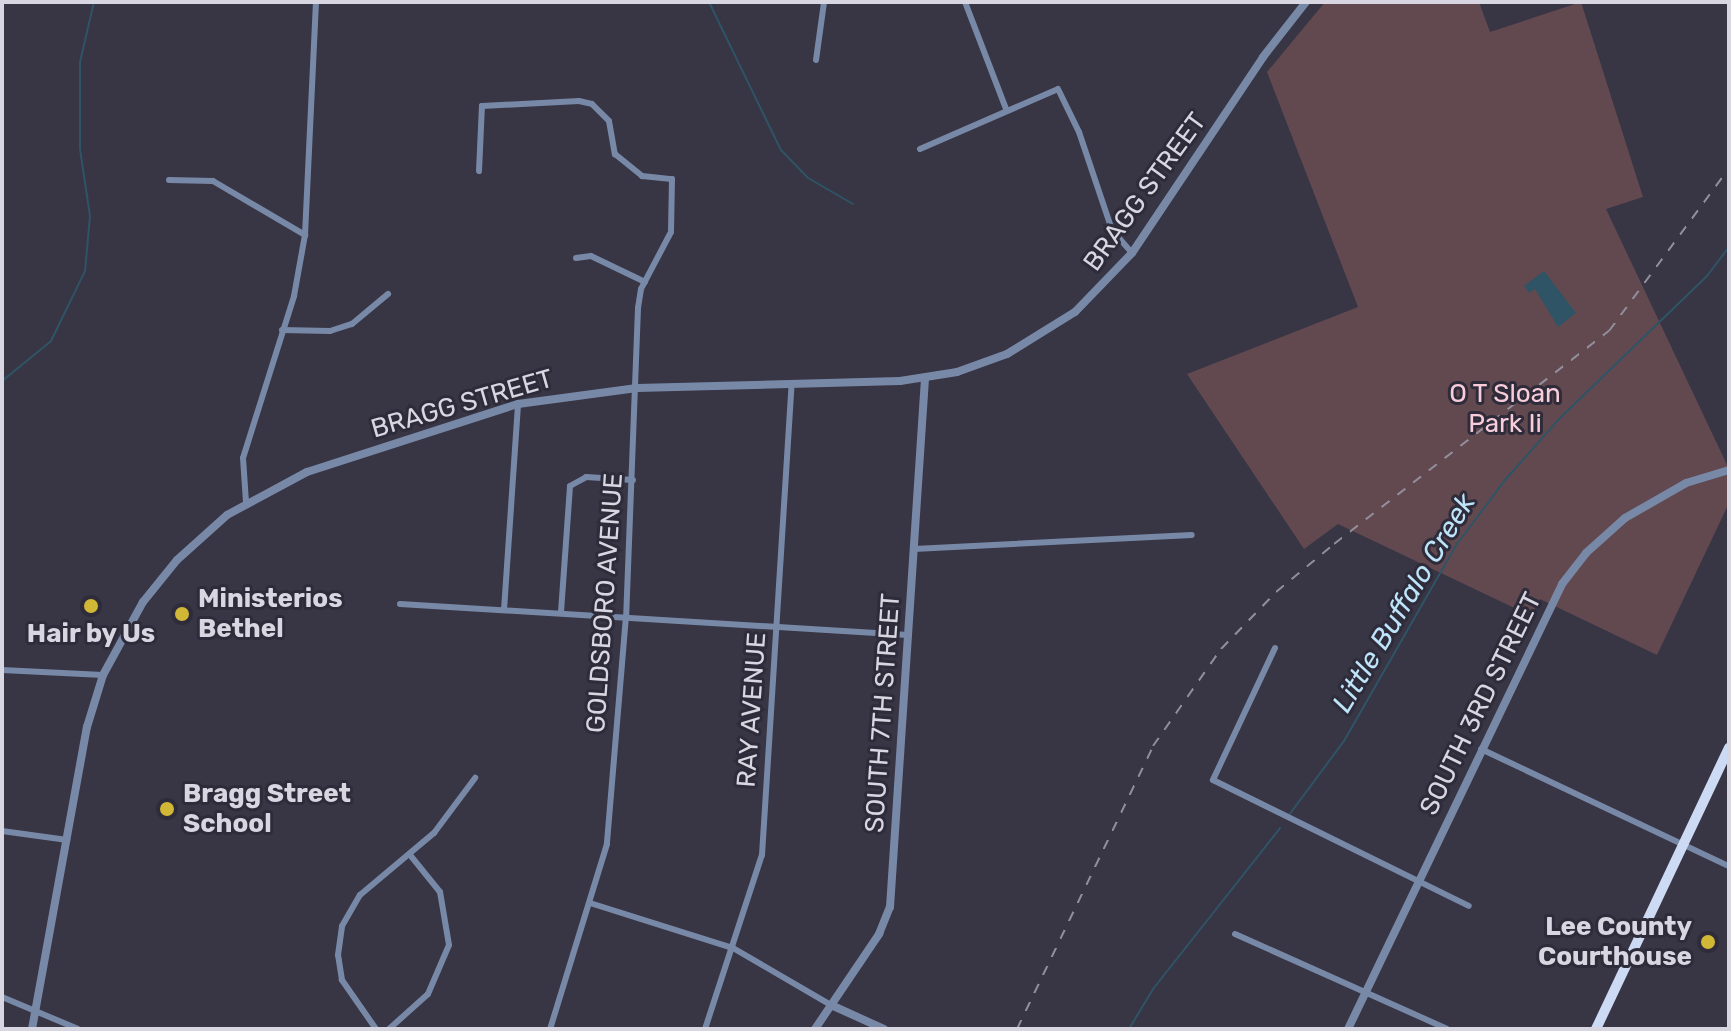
<!DOCTYPE html>
<style>
body{margin:0}
#map{position:relative;width:1731px;height:1031px;overflow:hidden;background:#383544;font-family:Rubik,sans-serif}
div>[style]{position:absolute}
.green>*{inset:0;background:#624950}
.water>*{inset:0;background:#2e5466}
.stream>*{height:2px;margin:-1px;padding:0 1px;transform-origin:1px;border-radius:1px;background:#2e5466}
.minor>*{height:6px;margin:-3px;padding:0 3px;transform-origin:3px;border-radius:3px;background:#7889a8}
.tertiary>*{height:8px;margin:-4px;padding:0 4px;transform-origin:4px;border-radius:4px;background:#7889a8}
.primary>*{height:10px;margin:-5px;padding:0 5px;transform-origin:5px;border-radius:5px;background:#ccdaf3}
.rail>*{height:2px;margin-top:-1px;transform-origin:0;background:repeating-linear-gradient(90deg,#918f9b 0 10px,transparent 0 20px)}
.dots>*{width:22px;height:22px;translate:-50% -50%;box-sizing:border-box;border:4px solid #2e2b3a;border-radius:50%}
span{translate:-50% -50%;white-space:nowrap;text-align:center;line-height:1.15;-webkit-text-stroke:6px #2e2b3a;paint-order:stroke}
.street-label{font-size:26px;color:#d8d6e0}
.park-label{font-size:26px;color:#f8cdd9}
.poi-label{font-size:26px;color:#d8d6e0;font-weight:700}
.left{translate:0 -50%;text-align:left}
.right{translate:-100% -50%;text-align:right}
.water-label{font-size:28px;color:#bde4f8;font-style:italic}
.frame{position:absolute;inset:0;border:4px solid #d8d6e0;pointer-events:none}
</style>
<div id="map">
<div class="green">
<i style="clip-path:polygon(1325px 2px,1479px 2px,1490px 32px,1581px 2px,1643px 197px,1606px 209px,1729px 469px,1729px 503px,1657px 655px,1540px 599px,1531px 616px,1338px 524px,1304px 549px,1187px 374px,1358px 307px,1267px 72px)"></i>
</div>
<div class="water">
<i style="clip-path:polygon(1544px 271px,1576px 313px,1558px 327px,1535px 289px,1529px 293px,1524px 286px)"></i>
</div>
<div class="stream">
<i style="left:709px;top:2px;width:165px;rotate:64.1deg"></i>
<i style="left:781px;top:150px;width:39px;rotate:46deg"></i>
<i style="left:808px;top:178px;width:52px;rotate:30deg"></i>
<i style="left:2px;top:381px;width:63px;rotate:-39.2deg"></i>
<i style="left:51px;top:341px;width:78px;rotate:-64.1deg"></i>
<i style="left:85px;top:271px;width:55px;rotate:-84.8deg"></i>
<i style="left:90px;top:216px;width:68px;rotate:-98.5deg"></i>
<i style="left:80px;top:149px;width:87px;rotate:-90deg"></i>
<i style="left:80px;top:62px;width:62px;rotate:-76.9deg"></i>
<i style="left:1289px;top:815px;width:92px;rotate:-53.4deg"></i>
<i style="left:1344px;top:741px;width:227px;rotate:-60.2deg"></i>
<i style="left:1457px;top:544px;width:80px;rotate:-53.1deg"></i>
<i style="left:1505px;top:480px;width:83px;rotate:-48.4deg"></i>
<i style="left:1560px;top:418px;width:204px;rotate:-44deg"></i>
<i style="left:1707px;top:276px;width:36px;rotate:-53deg"></i>
<i style="left:1129px;top:1029px;width:47px;rotate:-59deg"></i>
<i style="left:1153px;top:989px;width:205px;rotate:-51.7deg"></i>
</div>
<div class="minor">
<i style="left:965px;top:2px;width:115px;rotate:69deg"></i>
<i style="left:816px;top:60px;width:59px;rotate:-82.1deg"></i>
<i style="left:920px;top:149px;width:150px;rotate:-23.5deg"></i>
<i style="left:1058px;top:89px;width:48px;rotate:64deg"></i>
<i style="left:1079px;top:132px;width:103px;rotate:71.4deg"></i>
<i style="left:1112px;top:230px;width:30px;rotate:49deg"></i>
<i style="left:479px;top:171px;width:65px;rotate:-87.4deg"></i>
<i style="left:482px;top:106px;width:97px;rotate:-3deg"></i>
<i style="left:579px;top:101px;width:13px;rotate:13deg"></i>
<i style="left:592px;top:104px;width:24px;rotate:45deg"></i>
<i style="left:609px;top:121px;width:34px;rotate:80deg"></i>
<i style="left:615px;top:154px;width:35px;rotate:39deg"></i>
<i style="left:642px;top:176px;width:30px;rotate:6deg"></i>
<i style="left:672px;top:179px;width:53px;rotate:91.1deg"></i>
<i style="left:671px;top:232px;width:64px;rotate:117.8deg"></i>
<i style="left:641px;top:289px;width:19px;rotate:99deg"></i>
<i style="left:638px;top:308px;width:308px;rotate:92.2deg"></i>
<i style="left:626px;top:616px;width:229px;rotate:94.8deg"></i>
<i style="left:607px;top:844px;width:194px;rotate:107.1deg"></i>
<i style="left:169px;top:180px;width:44px;rotate:1.3deg"></i>
<i style="left:213px;top:181px;width:107px;rotate:30.4deg"></i>
<i style="left:576px;top:258px;width:15px;rotate:-8deg"></i>
<i style="left:591px;top:256px;width:60px;rotate:25.7deg"></i>
<i style="left:282px;top:330px;width:48px;rotate:1.2deg"></i>
<i style="left:330px;top:331px;width:23px;rotate:-18deg"></i>
<i style="left:352px;top:324px;width:47px;rotate:-39.8deg"></i>
<i style="left:246px;top:502px;width:44px;rotate:-93.9deg"></i>
<i style="left:243px;top:458px;width:170px;rotate:-72.5deg"></i>
<i style="left:294px;top:296px;width:62px;rotate:-79.8deg"></i>
<i style="left:305px;top:235px;width:233px;rotate:-87.3deg"></i>
<i style="left:914px;top:549px;width:278px;rotate:-2.9deg"></i>
<i style="left:400px;top:604px;width:509px;rotate:3.49deg"></i>
<i style="left:504px;top:610px;width:206px;rotate:-86.1deg"></i>
<i style="left:561px;top:612px;width:126px;rotate:-85.9deg"></i>
<i style="left:570px;top:486px;width:18px;rotate:-29deg"></i>
<i style="left:586px;top:477px;width:47px;rotate:3.7deg"></i>
<i style="left:1275px;top:648px;width:146px;rotate:115.2deg"></i>
<i style="left:1213px;top:780px;width:285px;rotate:26.2deg"></i>
<i style="left:2px;top:670px;width:101px;rotate:2.8deg"></i>
<i style="left:1481px;top:749px;width:274px;rotate:25.3deg"></i>
<i style="left:2px;top:831px;width:66px;rotate:7.9deg"></i>
<i style="left:590px;top:903px;width:150px;rotate:17.5deg"></i>
<i style="left:733px;top:948px;width:113px;rotate:30.2deg"></i>
<i style="left:1235px;top:934px;width:232px;rotate:24.1deg"></i>
<i style="left:2px;top:997px;width:82px;rotate:22.8deg"></i>
<i style="left:376px;top:1029px;width:60px;rotate:-124.8deg"></i>
<i style="left:342px;top:980px;width:25px;rotate:-99deg"></i>
<i style="left:338px;top:955px;width:29px;rotate:-82deg"></i>
<i style="left:342px;top:926px;width:36px;rotate:-60deg"></i>
<i style="left:360px;top:895px;width:97px;rotate:-40deg"></i>
<i style="left:434px;top:833px;width:69px;rotate:-53.3deg"></i>
<i style="left:389px;top:1029px;width:52px;rotate:-41.9deg"></i>
<i style="left:428px;top:994px;width:53px;rotate:-66.8deg"></i>
<i style="left:449px;top:945px;width:54px;rotate:-99.6deg"></i>
<i style="left:440px;top:892px;width:48px;rotate:-129deg"></i>
<i style="left:705px;top:1029px;width:183px;rotate:-71.9deg"></i>
<i style="left:762px;top:855px;width:472px;rotate:-86.4deg"></i>
</div>
<div class="tertiary">
<i style="left:831px;top:1005px;width:58px;rotate:24.4deg"></i>
<i style="left:32px;top:1029px;width:307px;rotate:-79.7deg"></i>
<i style="left:87px;top:727px;width:54px;rotate:-72.9deg"></i>
<i style="left:103px;top:675px;width:83px;rotate:-61.3deg"></i>
<i style="left:143px;top:602px;width:54px;rotate:-51deg"></i>
<i style="left:177px;top:560px;width:67px;rotate:-42deg"></i>
<i style="left:227px;top:515px;width:91px;rotate:-28.3deg"></i>
<i style="left:307px;top:472px;width:222px;rotate:-17.9deg"></i>
<i style="left:518px;top:404px;width:120px;rotate:-7.7deg"></i>
<i style="left:637px;top:388px;width:263px;rotate:-1.5deg"></i>
<i style="left:900px;top:381px;width:58px;rotate:-9deg"></i>
<i style="left:957px;top:372px;width:53px;rotate:-19.8deg"></i>
<i style="left:1007px;top:354px;width:80px;rotate:-31.7deg"></i>
<i style="left:1075px;top:312px;width:82px;rotate:-46deg"></i>
<i style="left:1132px;top:253px;width:236px;rotate:-56.2deg"></i>
<i style="left:1263px;top:57px;width:70px;rotate:-52deg"></i>
<i style="left:815px;top:1029px;width:115px;rotate:-56deg"></i>
<i style="left:879px;top:934px;width:29px;rotate:-68deg"></i>
<i style="left:890px;top:907px;width:530px;rotate:-86.21deg"></i>
<i style="left:1348px;top:1029px;width:494px;rotate:-64.3deg"></i>
<i style="left:1562px;top:584px;width:39px;rotate:-52deg"></i>
<i style="left:1586px;top:553px;width:52px;rotate:-41.9deg"></i>
<i style="left:1625px;top:518px;width:70px;rotate:-29.8deg"></i>
<i style="left:1686px;top:483px;width:45px;rotate:-16.8deg"></i>
</div>
<div class="primary">
<i style="left:1596px;top:1029px;width:311px;rotate:-64.7deg"></i>
</div>
<div class="rail">
<i style="left:1017px;top:1029px;width:314px;rotate:-64.3deg"></i>
<i style="left:1153px;top:746px;width:118px;rotate:-55deg"></i>
<i style="left:1221px;top:649px;width:79px;rotate:-46deg"></i>
<i style="left:1276px;top:592px;width:75px;rotate:-39.6deg"></i>
<i style="left:1334px;top:544px;width:348px;rotate:-37.8deg"></i>
<i style="left:1609px;top:331px;width:202px;rotate:-53.6deg"></i>
</div>
<div class="dots">
<i style="left:91px;top:606px;background:#d1b736"></i>
<i style="left:182px;top:614px;background:#d1b736"></i>
<i style="left:167px;top:809px;background:#d1b736"></i>
<i style="left:1708px;top:942px;background:#d1b736"></i>
</div>
<div class="street-label">
<span style="left:1145px;top:192px;rotate:-54deg">BRAGG STREET</span>
<span style="left:462px;top:404px;rotate:-16deg">BRAGG STREET</span>
<span style="left:605px;top:603px;rotate:-86deg">GOLDSBORO AVENUE</span>
<span style="left:1481px;top:704px;rotate:-64deg">SOUTH 3RD STREET</span>
<span style="left:752px;top:710px;rotate:-86deg">RAY AVENUE</span>
<span style="left:883px;top:713px;rotate:-86deg">SOUTH 7TH STREET</span>
</div>
<div class="park-label">
<span style="left:1505px;top:409px">O T Sloan<br>Park Ii</span>
</div>
<div class="poi-label">
<span class="left" style="left:198px;top:614px">Ministerios<br>Bethel</span>
<span style="left:91px;top:634px">Hair by Us</span>
<span class="left" style="left:183px;top:809px">Bragg Street<br>School</span>
<span class="right" style="left:1692px;top:942px">Lee County<br>Courthouse</span>
</div>
<div class="water-label">
<span style="left:1404px;top:603px;rotate:-59deg">Little Buffalo Creek</span>
</div>
<div class="frame"></div>
</div>
